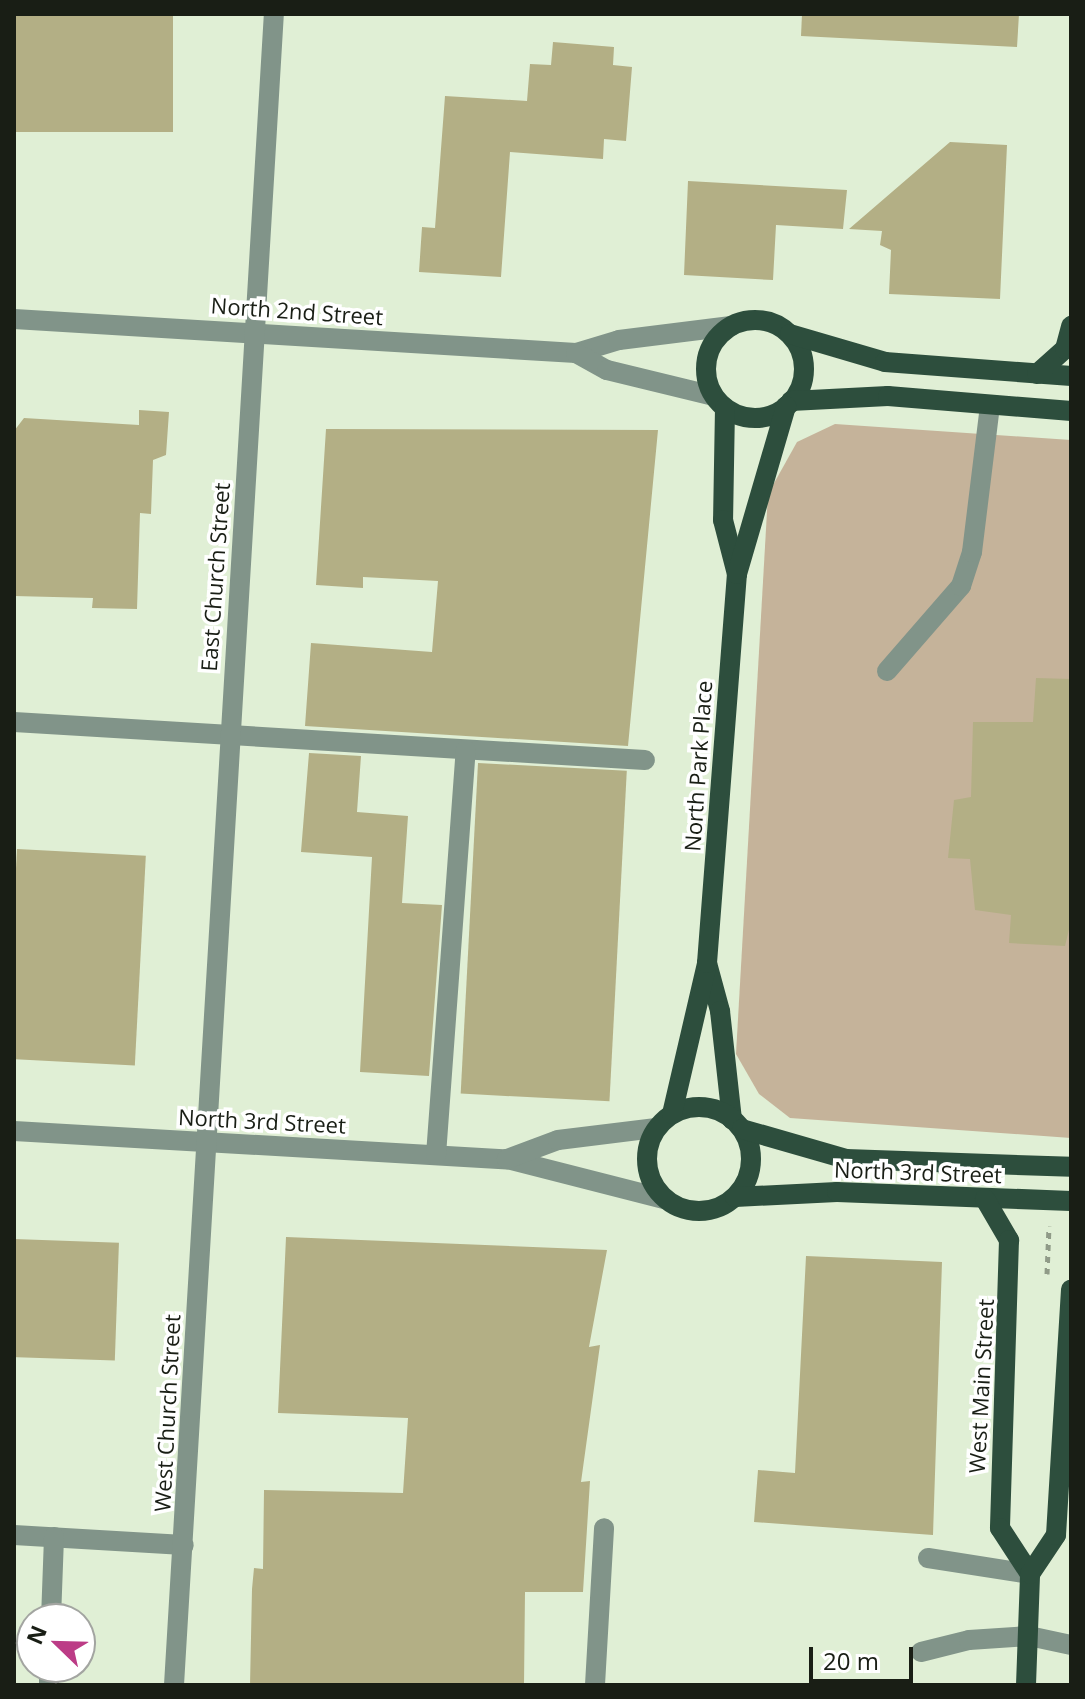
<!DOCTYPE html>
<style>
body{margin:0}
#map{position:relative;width:1085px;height:1699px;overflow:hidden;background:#e0efd5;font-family:"Open Sans",sans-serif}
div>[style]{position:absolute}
.green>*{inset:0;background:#c5b39a}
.building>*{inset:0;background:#b3af85;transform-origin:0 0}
.path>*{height:5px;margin-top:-2.5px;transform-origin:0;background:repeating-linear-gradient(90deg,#909b88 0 6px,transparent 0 12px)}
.minor>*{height:20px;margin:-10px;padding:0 10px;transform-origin:10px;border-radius:10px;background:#819489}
.major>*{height:20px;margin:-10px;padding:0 10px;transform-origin:10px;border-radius:10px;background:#2d4e3d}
.major>.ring{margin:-10px;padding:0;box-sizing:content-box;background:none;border:20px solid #2d4e3d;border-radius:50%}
span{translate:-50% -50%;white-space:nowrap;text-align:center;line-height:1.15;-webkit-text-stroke:7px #fff;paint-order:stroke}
.street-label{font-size:22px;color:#191e15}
.frame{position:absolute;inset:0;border:16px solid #191e15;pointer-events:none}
.north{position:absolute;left:16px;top:1603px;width:80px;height:80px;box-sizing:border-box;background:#fff;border:2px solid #a3a5a1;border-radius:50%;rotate:293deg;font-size:22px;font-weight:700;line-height:32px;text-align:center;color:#191e15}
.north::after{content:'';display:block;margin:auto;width:28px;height:36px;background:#bc3c86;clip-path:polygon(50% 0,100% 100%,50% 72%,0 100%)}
.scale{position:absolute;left:809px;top:1647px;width:104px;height:36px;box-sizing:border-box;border:4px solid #191e15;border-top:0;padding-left:10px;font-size:24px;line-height:28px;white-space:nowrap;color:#191e15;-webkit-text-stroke:6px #fff;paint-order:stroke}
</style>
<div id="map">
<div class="green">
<i style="clip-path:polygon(835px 424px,1071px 440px,1071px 1138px,790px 1118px,759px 1094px,736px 1054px,768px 494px,797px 442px)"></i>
</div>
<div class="building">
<i style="left:14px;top:14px;width:159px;height:118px"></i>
<i style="clip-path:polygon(802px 14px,1019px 14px,1017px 47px,801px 36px)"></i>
<i style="clip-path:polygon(553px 42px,614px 47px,613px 65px,632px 67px,626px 141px,604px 139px,603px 159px,510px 152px,501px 277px,419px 272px,422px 227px,435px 228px,445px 96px,527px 101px,530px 64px,551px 65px)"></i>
<i style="clip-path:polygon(950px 142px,1007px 145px,1000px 299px,889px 294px,891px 250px,880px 245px,882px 231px,849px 229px)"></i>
<i style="clip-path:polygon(688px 181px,847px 190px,843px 229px,776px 225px,773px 280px,684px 275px)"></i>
<i style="clip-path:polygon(139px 410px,169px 412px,166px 455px,153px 460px,151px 514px,140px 513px,137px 609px,92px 608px,93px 598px,14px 596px,14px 431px,24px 418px,139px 425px)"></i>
<i style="clip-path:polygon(326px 429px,658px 430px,628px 746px,305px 726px,311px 643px,432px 652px,438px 581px,363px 577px,363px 588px,316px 585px)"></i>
<i style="clip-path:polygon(1036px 678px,1071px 679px,1071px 921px,1065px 946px,1009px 943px,1011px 915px,975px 910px,970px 859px,948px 858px,954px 800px,971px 797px,973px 722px,1033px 722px)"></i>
<i style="clip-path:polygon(309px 753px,361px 756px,357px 812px,408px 816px,402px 903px,442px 905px,429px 1076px,360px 1072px,372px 857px,301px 852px)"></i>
<i style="left:478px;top:763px;width:149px;height:331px;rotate:3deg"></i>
<i style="left:17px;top:849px;width:129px;height:210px;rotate:3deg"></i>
<i style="clip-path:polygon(286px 1237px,607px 1250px,589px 1347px,600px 1345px,581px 1482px,590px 1481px,583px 1592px,525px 1592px,524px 1685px,250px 1685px,252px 1589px,254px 1568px,263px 1569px,264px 1490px,403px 1493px,408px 1418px,278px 1413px)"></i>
<i style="left:14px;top:1239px;width:105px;height:118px;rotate:2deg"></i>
<i style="clip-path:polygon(806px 1256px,942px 1262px,933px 1535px,754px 1522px,758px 1470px,795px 1473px)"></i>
</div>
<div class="path">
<i style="left:1047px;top:1274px;width:48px;rotate:-87.6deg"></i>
</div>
<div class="minor">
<i style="left:14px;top:319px;width:563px;rotate:3.46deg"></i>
<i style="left:576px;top:353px;width:45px;rotate:-16.8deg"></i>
<i style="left:619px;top:340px;width:113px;rotate:-7.1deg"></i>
<i style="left:576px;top:353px;width:35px;rotate:29deg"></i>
<i style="left:607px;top:370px;width:110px;rotate:13.7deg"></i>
<i style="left:887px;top:671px;width:113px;rotate:-49deg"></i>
<i style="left:961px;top:586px;width:36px;rotate:-72deg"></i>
<i style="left:972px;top:552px;width:147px;rotate:-83deg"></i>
<i style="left:14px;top:722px;width:632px;rotate:3.45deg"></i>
<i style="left:14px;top:1131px;width:494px;rotate:3.3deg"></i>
<i style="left:507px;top:1159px;width:162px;rotate:14.3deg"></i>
<i style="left:436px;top:1155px;width:406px;rotate:-85.8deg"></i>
<i style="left:507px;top:1159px;width:54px;rotate:-20.4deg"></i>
<i style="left:558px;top:1140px;width:99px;rotate:-7deg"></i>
<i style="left:14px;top:1535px;width:170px;rotate:3.4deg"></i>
<i style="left:928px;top:1558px;width:103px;rotate:8.9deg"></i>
<i style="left:51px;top:1619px;width:82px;rotate:-87.9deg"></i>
<i style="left:921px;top:1652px;width:49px;rotate:-14deg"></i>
<i style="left:969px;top:1640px;width:60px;rotate:-3.8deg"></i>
<i style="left:1029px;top:1636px;width:43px;rotate:12.1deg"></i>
<i style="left:49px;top:1685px;width:18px;rotate:-90deg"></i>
<i style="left:174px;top:1685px;width:1674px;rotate:-86.58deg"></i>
<i style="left:595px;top:1685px;width:157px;rotate:-86.7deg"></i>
</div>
<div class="major">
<i class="ring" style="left:706px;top:320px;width:78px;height:78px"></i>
<i style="left:790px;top:334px;width:99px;rotate:16.4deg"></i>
<i style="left:885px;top:362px;width:187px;rotate:4.3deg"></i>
<i style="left:1037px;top:374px;width:38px;rotate:-42deg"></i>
<i style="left:1065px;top:349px;width:24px;rotate:-75deg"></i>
<i style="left:791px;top:401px;width:97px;rotate:-3deg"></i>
<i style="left:888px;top:396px;width:184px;rotate:4.7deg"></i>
<i style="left:725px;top:408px;width:112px;rotate:91deg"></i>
<i style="left:723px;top:520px;width:56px;rotate:75.5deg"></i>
<i style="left:707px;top:963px;width:50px;rotate:74.8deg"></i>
<i style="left:720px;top:1011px;width:109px;rotate:83.7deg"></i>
<i class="ring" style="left:647px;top:1107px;width:84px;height:84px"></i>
<i style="left:672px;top:1114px;width:155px;rotate:-76.9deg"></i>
<i style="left:707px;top:963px;width:390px;rotate:-85.6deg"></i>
<i style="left:737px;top:574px;width:175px;rotate:-73.7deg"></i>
<i style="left:742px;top:1129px;width:108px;rotate:16.1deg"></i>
<i style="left:846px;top:1159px;width:225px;rotate:2deg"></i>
<i style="left:735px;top:1197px;width:102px;rotate:-2.8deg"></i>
<i style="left:837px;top:1192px;width:234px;rotate:2.2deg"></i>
<i style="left:985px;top:1199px;width:48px;rotate:59.7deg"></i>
<i style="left:1009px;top:1240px;width:288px;rotate:91.8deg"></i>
<i style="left:1000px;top:1528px;width:55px;rotate:56.9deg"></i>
<i style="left:1026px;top:1685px;width:111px;rotate:-87.9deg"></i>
<i style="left:1030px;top:1574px;width:47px;rotate:-56.3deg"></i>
<i style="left:1056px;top:1535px;width:246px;rotate:-86.5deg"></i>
</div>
<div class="street-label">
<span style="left:297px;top:311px;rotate:4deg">North 2nd Street</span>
<span style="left:215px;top:577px;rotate:-86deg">East Church Street</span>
<span style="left:698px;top:766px;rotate:-86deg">North Park Place</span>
<span style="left:262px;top:1121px;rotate:3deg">North 3rd Street</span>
<span style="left:918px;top:1172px;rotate:2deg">North 3rd Street</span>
<span style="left:981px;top:1386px;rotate:-87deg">West Main Street</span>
<span style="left:167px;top:1413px;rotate:-87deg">West Church Street</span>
</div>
<div class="frame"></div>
<div class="north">N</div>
<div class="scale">20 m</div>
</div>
